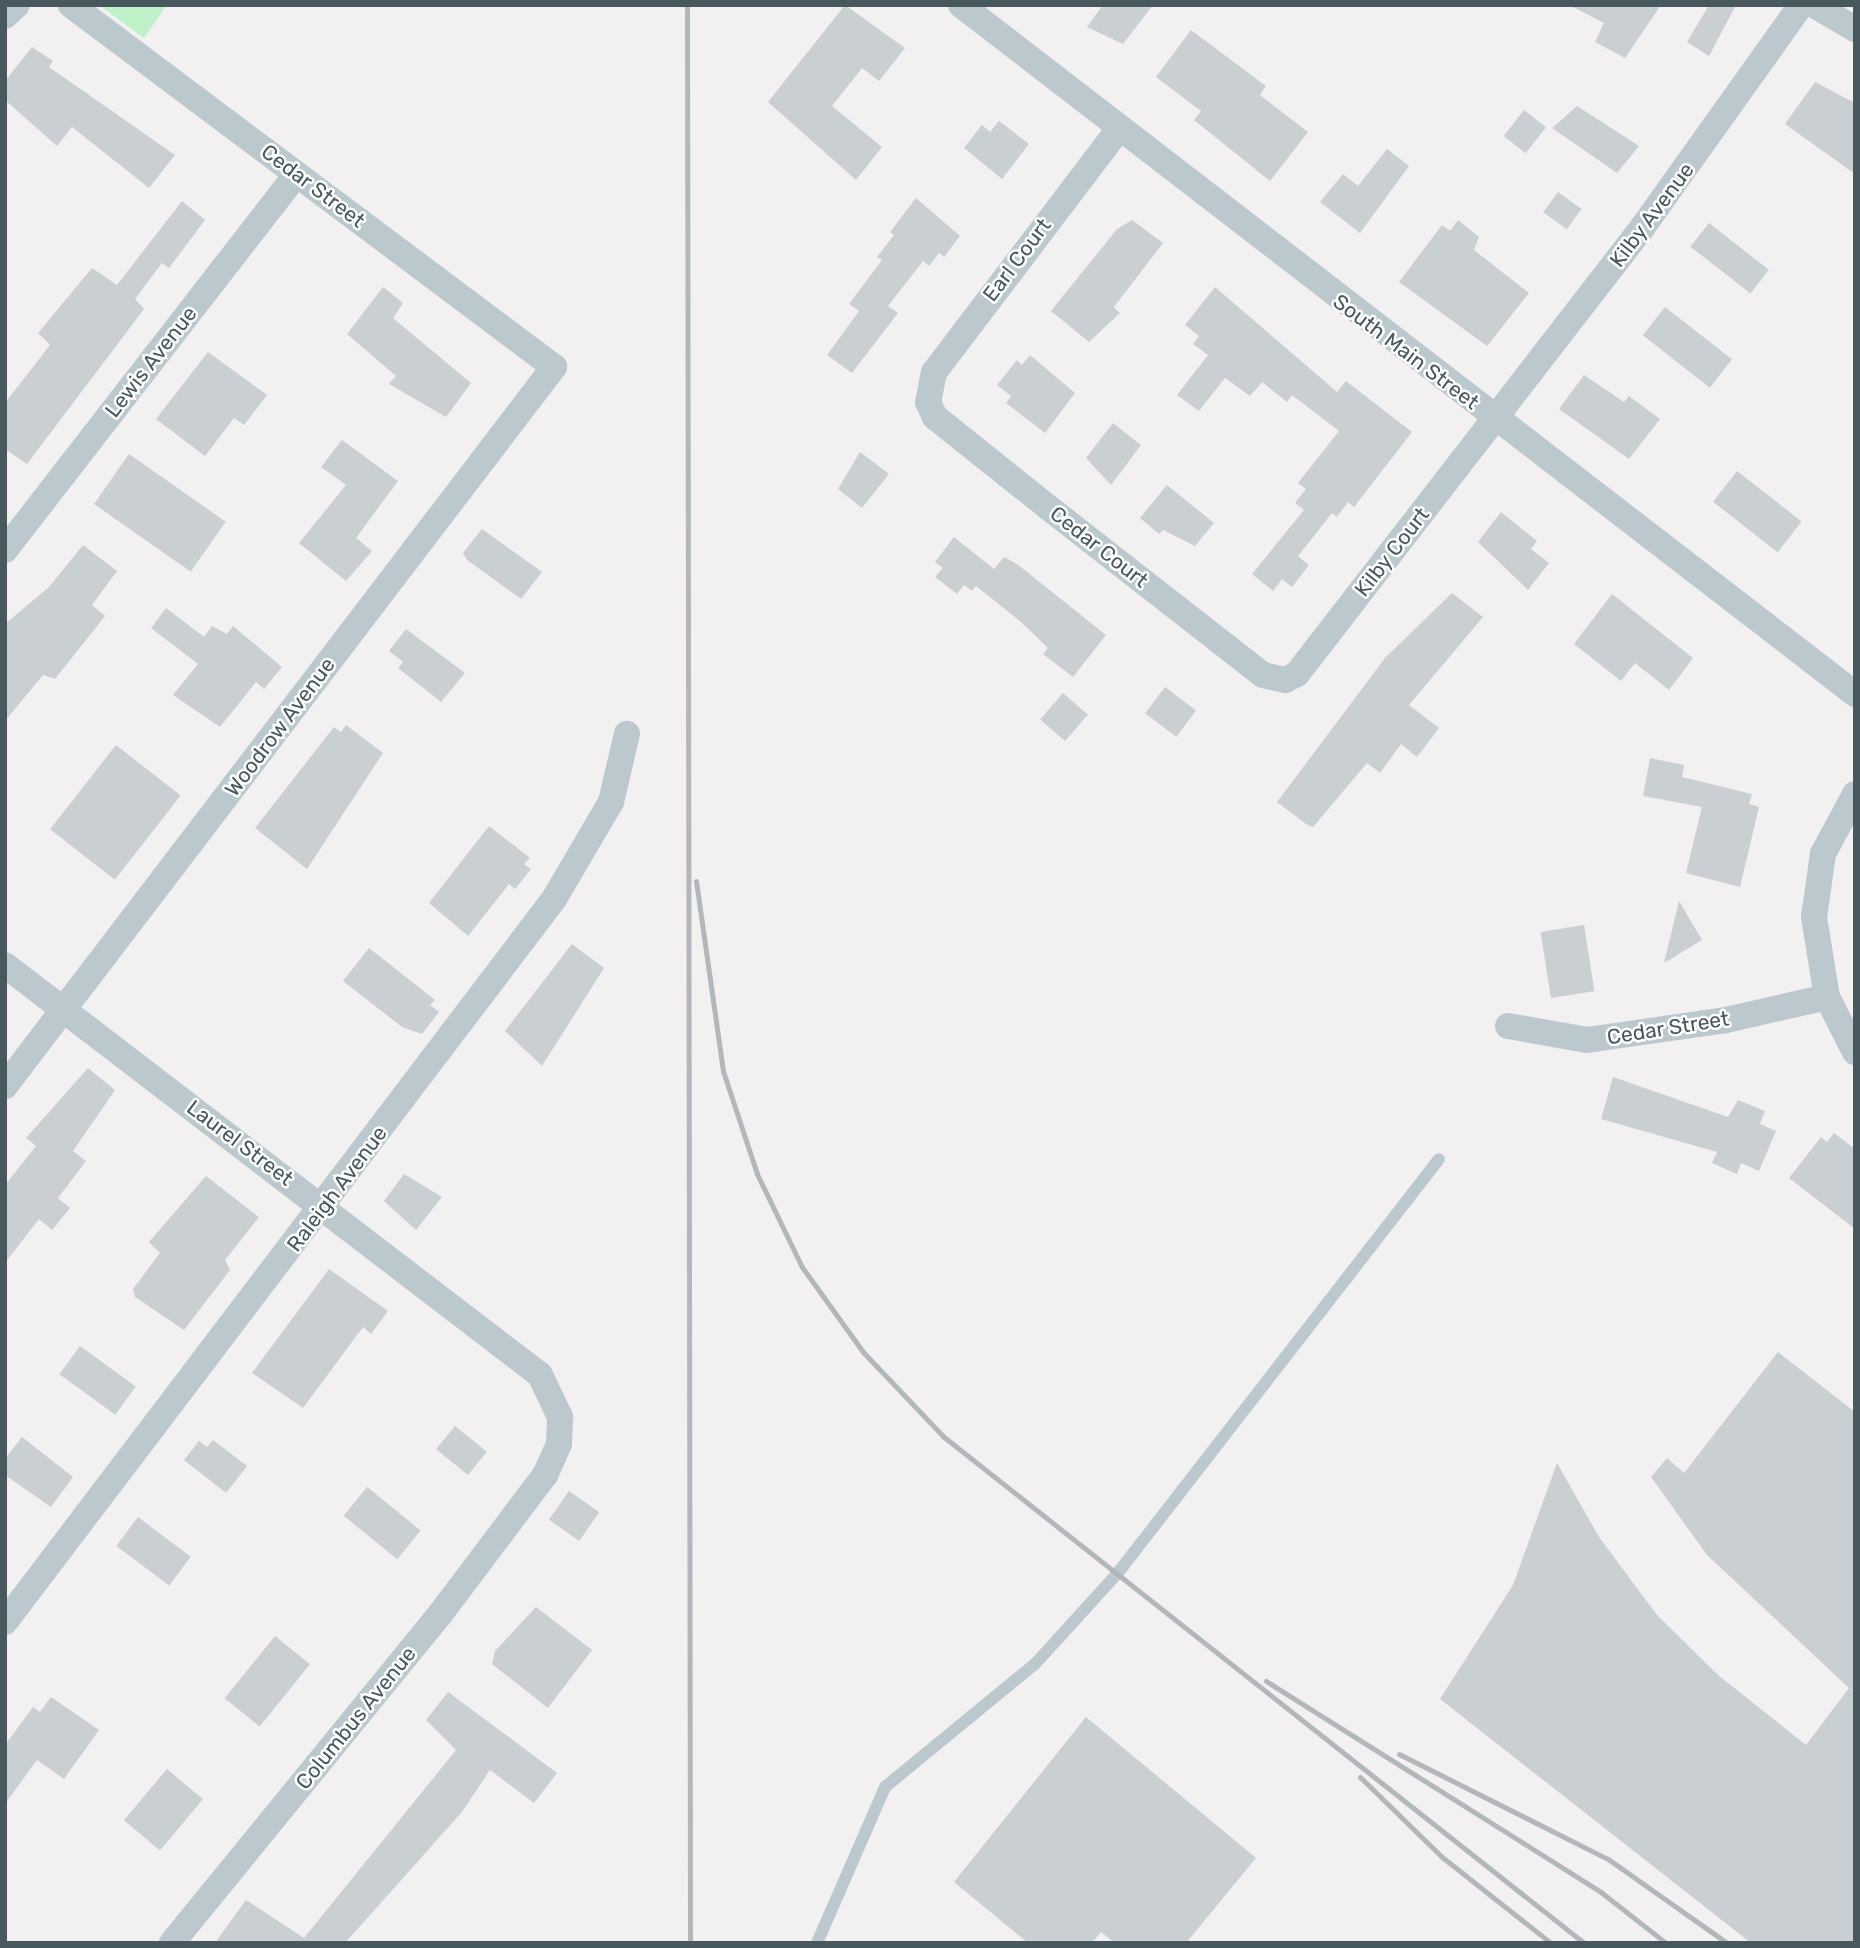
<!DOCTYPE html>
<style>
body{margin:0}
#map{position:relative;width:1860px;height:1948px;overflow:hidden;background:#f3f0f1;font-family:Rubik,sans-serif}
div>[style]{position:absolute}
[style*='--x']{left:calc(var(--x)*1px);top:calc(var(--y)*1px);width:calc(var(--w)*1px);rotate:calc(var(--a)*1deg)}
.green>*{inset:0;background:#bef1c7}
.building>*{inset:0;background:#cacfd3;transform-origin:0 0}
.lane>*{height:12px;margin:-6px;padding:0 6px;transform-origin:6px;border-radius:6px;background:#bbc8cd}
.street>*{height:26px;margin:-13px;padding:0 13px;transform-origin:13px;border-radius:13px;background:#bbc8cd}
.rail>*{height:5px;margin:-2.5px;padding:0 2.5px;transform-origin:2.5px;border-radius:2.5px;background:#b2b7bb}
span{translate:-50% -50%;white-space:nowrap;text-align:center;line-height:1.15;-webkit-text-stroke:5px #fff;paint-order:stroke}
.street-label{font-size:21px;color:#47585e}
.frame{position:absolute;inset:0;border:7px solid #47585e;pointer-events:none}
</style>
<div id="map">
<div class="green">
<div style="clip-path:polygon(99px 5px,167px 5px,144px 38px)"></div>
</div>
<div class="building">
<div style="clip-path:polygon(845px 5px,905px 48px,879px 81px,862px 68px,832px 106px,882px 147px,856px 180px,768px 102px)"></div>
<div style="clip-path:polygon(1103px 5px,1153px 5px,1123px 44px,1087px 27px)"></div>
<div style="clip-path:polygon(1569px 5px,1661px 5px,1625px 58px,1595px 42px,1604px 23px)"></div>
<div style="clip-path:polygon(1709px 5px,1736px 5px,1709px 56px,1687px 42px)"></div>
<div style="clip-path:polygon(1191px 30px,1266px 86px,1260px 95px,1308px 132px,1270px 181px,1194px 120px,1201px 111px,1156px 77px)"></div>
<div style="clip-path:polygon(32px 47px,53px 61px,49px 67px,175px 155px,149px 188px,72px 127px,57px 146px,5px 100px,5px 81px)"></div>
<div style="clip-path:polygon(1815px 82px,1855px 103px,1855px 174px,1785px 124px)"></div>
<div style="clip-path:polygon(1577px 106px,1639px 146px,1617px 173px,1552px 128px)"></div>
<div style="left:1524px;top:110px;width:28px;height:33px;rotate:38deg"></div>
<div style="clip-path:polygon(999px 121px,1029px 144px,1002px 179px,964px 148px,982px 125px,990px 132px)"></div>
<div style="clip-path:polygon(1387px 149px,1409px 166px,1360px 233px,1320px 202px,1343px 174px,1358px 186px)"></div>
<div style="left:1558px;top:192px;width:29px;height:25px;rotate:36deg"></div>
<div style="clip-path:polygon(916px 198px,960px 236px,944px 257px,939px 253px,929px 266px,923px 261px,888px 306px,898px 313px,852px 373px,827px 355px,859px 311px,849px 304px,882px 260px,877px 257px,894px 235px,890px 232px)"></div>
<div style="clip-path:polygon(182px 201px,205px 220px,169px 268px,162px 263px,135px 299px,144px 309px,27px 464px,5px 449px,5px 403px,50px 345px,38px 333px,92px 268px,117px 285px)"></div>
<div style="clip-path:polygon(1132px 220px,1163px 243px,1114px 307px,1120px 313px,1089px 342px,1051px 311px,1117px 229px)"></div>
<div style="clip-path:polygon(1458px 220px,1479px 237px,1474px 250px,1529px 293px,1487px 346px,1399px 282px,1442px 225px,1450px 231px)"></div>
<div style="left:1709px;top:223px;width:76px;height:30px;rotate:38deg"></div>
<div style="clip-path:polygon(383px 287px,403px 303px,393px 318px,471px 383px,446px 417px,389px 384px,396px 376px,347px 334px)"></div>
<div style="clip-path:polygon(1215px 287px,1337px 392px,1346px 381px,1412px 432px,1354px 507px,1348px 502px,1337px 517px,1332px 513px,1298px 556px,1309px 565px,1292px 587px,1282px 579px,1273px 591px,1252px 574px,1304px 510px,1295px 503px,1306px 489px,1298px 483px,1339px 431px,1292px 395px,1287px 402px,1262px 382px,1250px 396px,1225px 378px,1199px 411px,1177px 395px,1208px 355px,1193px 344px,1199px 336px,1185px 325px)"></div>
<div style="left:1665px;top:307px;width:85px;height:36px;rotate:38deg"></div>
<div style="clip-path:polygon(208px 352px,267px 395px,244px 425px,234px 418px,205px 456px,156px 419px)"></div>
<div style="clip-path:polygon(1030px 355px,1075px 393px,1045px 433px,1006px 403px,1011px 396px,997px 385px,1017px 360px,1022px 365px)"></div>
<div style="clip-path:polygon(1584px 375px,1624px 402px,1629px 396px,1660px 419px,1629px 459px,1559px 409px)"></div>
<div style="clip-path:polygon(1113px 423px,1141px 445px,1111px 485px,1086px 458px)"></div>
<div style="clip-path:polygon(342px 440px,398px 481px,356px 538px,372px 551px,346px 581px,299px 543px,346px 485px,321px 467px)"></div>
<div style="clip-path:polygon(860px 452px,889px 474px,862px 508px,838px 489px)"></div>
<div style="left:129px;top:454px;width:118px;height:61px;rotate:35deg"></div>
<div style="left:1737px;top:471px;width:82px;height:39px;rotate:38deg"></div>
<div style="clip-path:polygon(1167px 485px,1214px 523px,1195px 546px,1163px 530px,1159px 534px,1140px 518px)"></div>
<div style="clip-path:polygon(1501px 512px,1537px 541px,1531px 549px,1549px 563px,1528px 590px,1478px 542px)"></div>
<div style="clip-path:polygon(482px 529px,542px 572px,521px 599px,467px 560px,463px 553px)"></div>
<div style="clip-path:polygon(954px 537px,994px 569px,1004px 557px,1017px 564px,1106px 635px,1073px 677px,1043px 654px,1048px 648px,1021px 622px,976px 586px,972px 591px,964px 585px,957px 594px,935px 577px,943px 568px,935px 562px)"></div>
<div style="clip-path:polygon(83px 545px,117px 571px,92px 605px,105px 616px,55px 679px,43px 675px,5px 721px,5px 624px,49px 587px)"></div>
<div style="clip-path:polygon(1452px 593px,1483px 617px,1409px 705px,1439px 728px,1417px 757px,1401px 744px,1380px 773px,1367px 763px,1313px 827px,1306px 824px,1277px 802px,1385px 658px)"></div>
<div style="clip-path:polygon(1612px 594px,1693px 658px,1669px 690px,1635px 663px,1621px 681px,1574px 644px)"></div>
<div style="clip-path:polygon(166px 608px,204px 637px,212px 626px,227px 634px,233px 626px,282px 667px,264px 689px,256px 682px,220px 727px,173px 695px,198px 664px,151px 628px)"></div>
<div style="clip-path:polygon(406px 629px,465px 673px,441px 702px,398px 668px,403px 662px,389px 651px)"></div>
<div style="left:1165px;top:687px;width:39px;height:33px;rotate:37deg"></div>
<div style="left:1063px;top:693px;width:33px;height:35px;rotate:41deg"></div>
<div style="clip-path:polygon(346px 725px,383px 753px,307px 869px,255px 828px,334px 727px,341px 732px)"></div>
<div style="left:116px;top:745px;width:82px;height:107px;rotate:38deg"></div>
<div style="clip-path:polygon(1650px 758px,1684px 765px,1682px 777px,1752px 794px,1749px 804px,1759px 807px,1740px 887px,1686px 873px,1702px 807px,1643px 796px)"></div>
<div style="clip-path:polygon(489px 826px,530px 858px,524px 864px,531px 869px,515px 889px,509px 884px,468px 936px,429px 903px)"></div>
<div style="clip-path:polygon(1679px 901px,1702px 940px,1664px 963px)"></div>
<div style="left:1584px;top:925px;width:67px;height:44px;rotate:81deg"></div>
<div style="clip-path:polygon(572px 944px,604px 968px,542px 1066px,505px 1031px)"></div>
<div style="clip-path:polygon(369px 948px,435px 1000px,430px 1005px,439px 1012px,422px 1034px,402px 1027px,343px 981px)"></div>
<div style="clip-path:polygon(88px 1068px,115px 1090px,73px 1151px,86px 1161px,58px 1198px,70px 1208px,52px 1230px,39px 1219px,5px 1263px,5px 1185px,36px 1146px,26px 1138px)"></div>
<div style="clip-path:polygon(1613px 1077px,1728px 1117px,1738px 1100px,1765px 1111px,1760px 1124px,1776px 1131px,1759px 1171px,1741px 1163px,1737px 1174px,1712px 1163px,1717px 1152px,1601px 1119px)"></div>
<div style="clip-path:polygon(1834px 1133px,1855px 1149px,1855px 1229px,1789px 1178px,1821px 1137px,1827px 1142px)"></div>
<div style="clip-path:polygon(404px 1174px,442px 1197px,416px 1230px,384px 1201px)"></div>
<div style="clip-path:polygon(206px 1176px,259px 1217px,225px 1260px,230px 1270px,184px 1330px,135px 1297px,133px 1289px,160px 1253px,149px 1242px)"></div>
<div style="clip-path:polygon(329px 1269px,388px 1311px,371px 1334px,363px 1327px,303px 1408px,252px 1373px)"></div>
<div style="left:80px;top:1346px;width:69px;height:35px;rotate:36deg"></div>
<div style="clip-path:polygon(1778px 1352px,1855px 1412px,1855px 1943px,1751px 1943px,1440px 1699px,1513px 1585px,1557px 1463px,1599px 1537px,1657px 1615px,1718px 1675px,1806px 1745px,1849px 1688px,1707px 1555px,1651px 1477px,1667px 1458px,1684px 1473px)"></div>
<div style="left:455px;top:1426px;width:41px;height:30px;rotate:39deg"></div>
<div style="clip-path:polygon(22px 1437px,73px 1477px,51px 1507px,5px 1475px,5px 1459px)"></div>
<div style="clip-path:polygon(213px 1440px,247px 1466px,226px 1493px,184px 1460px,199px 1441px,207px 1447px)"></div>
<div style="left:367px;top:1487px;width:69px;height:37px;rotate:39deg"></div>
<div style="left:569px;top:1491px;width:37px;height:35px;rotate:35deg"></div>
<div style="left:138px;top:1517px;width:66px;height:36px;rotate:37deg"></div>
<div style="clip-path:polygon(536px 1607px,592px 1650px,548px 1708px,492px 1664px,495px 1651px)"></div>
<div style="left:275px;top:1636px;width:45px;height:80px;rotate:39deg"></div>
<div style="clip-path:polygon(448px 1692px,557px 1773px,534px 1803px,490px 1770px,462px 1812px,345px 1943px,215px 1943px,246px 1900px,304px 1938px,456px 1750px,426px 1720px)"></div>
<div style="clip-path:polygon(51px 1697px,99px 1730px,64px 1779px,37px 1760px,5px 1804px,5px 1745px,33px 1707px,40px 1712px)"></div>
<div style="clip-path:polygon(1086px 1717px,1256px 1858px,1186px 1943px,1115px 1943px,1101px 1932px,1092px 1943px,1028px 1943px,954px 1882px)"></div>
<div style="left:167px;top:1769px;width:47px;height:67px;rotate:40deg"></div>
</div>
<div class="lane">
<div style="--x:817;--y:1943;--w:170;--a:-66.4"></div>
<div style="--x:885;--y:1787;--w:194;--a:-39.4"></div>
<div style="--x:1035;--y:1664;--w:122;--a:-47.7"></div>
<div style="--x:1117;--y:1574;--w:525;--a:-52.19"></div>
</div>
<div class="street">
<div style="--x:961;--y:5;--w:1129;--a:37.62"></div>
<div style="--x:1814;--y:5;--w:48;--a:30.3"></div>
<div style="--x:5;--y:16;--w:16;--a:-43"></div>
<div style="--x:1118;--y:130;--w:304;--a:127.2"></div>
<div style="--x:934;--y:372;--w:31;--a:101"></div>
<div style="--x:928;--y:402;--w:17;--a:65"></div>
<div style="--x:935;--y:417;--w:146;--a:38.6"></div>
<div style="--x:1049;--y:508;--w:271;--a:38"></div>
<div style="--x:1263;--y:675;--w:23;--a:13"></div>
<div style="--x:1285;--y:680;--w:13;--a:-27"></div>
<div style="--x:1297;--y:674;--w:564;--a:-52.28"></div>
<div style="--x:1642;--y:228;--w:274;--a:-54.5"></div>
<div style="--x:5;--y:550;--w:475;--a:-52.2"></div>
<div style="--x:1855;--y:794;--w:68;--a:118.1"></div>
<div style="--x:1823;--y:854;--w:64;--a:98.1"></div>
<div style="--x:1814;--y:917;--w:81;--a:80.8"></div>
<div style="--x:1827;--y:997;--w:62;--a:63"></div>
<div style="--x:5;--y:965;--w:674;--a:37.46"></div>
<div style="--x:540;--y:1375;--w:47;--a:64.5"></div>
<div style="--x:560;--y:1417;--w:27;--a:92"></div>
<div style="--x:559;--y:1444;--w:34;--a:114"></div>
<div style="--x:545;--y:1475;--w:173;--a:127"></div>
<div style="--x:441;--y:1613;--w:426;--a:129.2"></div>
<div style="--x:1508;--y:1026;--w:80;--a:10"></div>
<div style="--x:1587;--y:1040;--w:140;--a:-8.2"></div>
<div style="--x:1726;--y:1020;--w:104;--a:-12.8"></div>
<div style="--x:5;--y:1086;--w:905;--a:-52.64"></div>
<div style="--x:554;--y:367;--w:604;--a:-143.15"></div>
<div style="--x:5;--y:1622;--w:908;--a:-52.79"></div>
<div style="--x:554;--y:899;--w:113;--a:-59.6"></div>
<div style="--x:611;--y:802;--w:70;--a:-76.8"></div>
</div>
<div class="rail">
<div style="--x:687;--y:5;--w:1938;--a:89.91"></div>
<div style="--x:696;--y:881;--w:192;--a:81.9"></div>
<div style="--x:723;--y:1071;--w:108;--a:71.7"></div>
<div style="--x:757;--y:1174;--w:103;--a:64.2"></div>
<div style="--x:802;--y:1267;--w:105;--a:54.3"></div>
<div style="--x:863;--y:1352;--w:117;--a:46.4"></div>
<div style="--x:944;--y:1437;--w:816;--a:38.33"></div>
<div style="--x:1266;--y:1681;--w:397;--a:32.2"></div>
<div style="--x:1602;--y:1893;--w:81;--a:38"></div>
<div style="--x:1399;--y:1754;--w:234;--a:26.7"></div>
<div style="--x:1608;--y:1859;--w:146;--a:35.2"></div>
<div style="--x:1360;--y:1777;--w:115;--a:44.3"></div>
<div style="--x:1442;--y:1857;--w:139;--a:38.3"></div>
</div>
<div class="street-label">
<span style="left:313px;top:186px;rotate:37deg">Cedar Street</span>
<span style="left:1652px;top:215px;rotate:-53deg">Kilby Avenue</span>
<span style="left:1017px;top:260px;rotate:-53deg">Earl Court</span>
<span style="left:1406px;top:352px;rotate:37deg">South Main Street</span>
<span style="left:151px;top:362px;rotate:-52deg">Lewis Avenue</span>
<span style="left:1099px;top:547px;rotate:38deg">Cedar Court</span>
<span style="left:1392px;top:552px;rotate:-52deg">Kilby Court</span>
<span style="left:280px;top:727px;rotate:-53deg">Woodrow Avenue</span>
<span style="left:1668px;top:1028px;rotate:-9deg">Cedar Street</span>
<span style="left:240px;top:1143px;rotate:37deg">Laurel Street</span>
<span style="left:337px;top:1189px;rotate:-53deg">Raleigh Avenue</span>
<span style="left:356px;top:1718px;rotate:-51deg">Columbus Avenue</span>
</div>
<div class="frame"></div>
</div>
